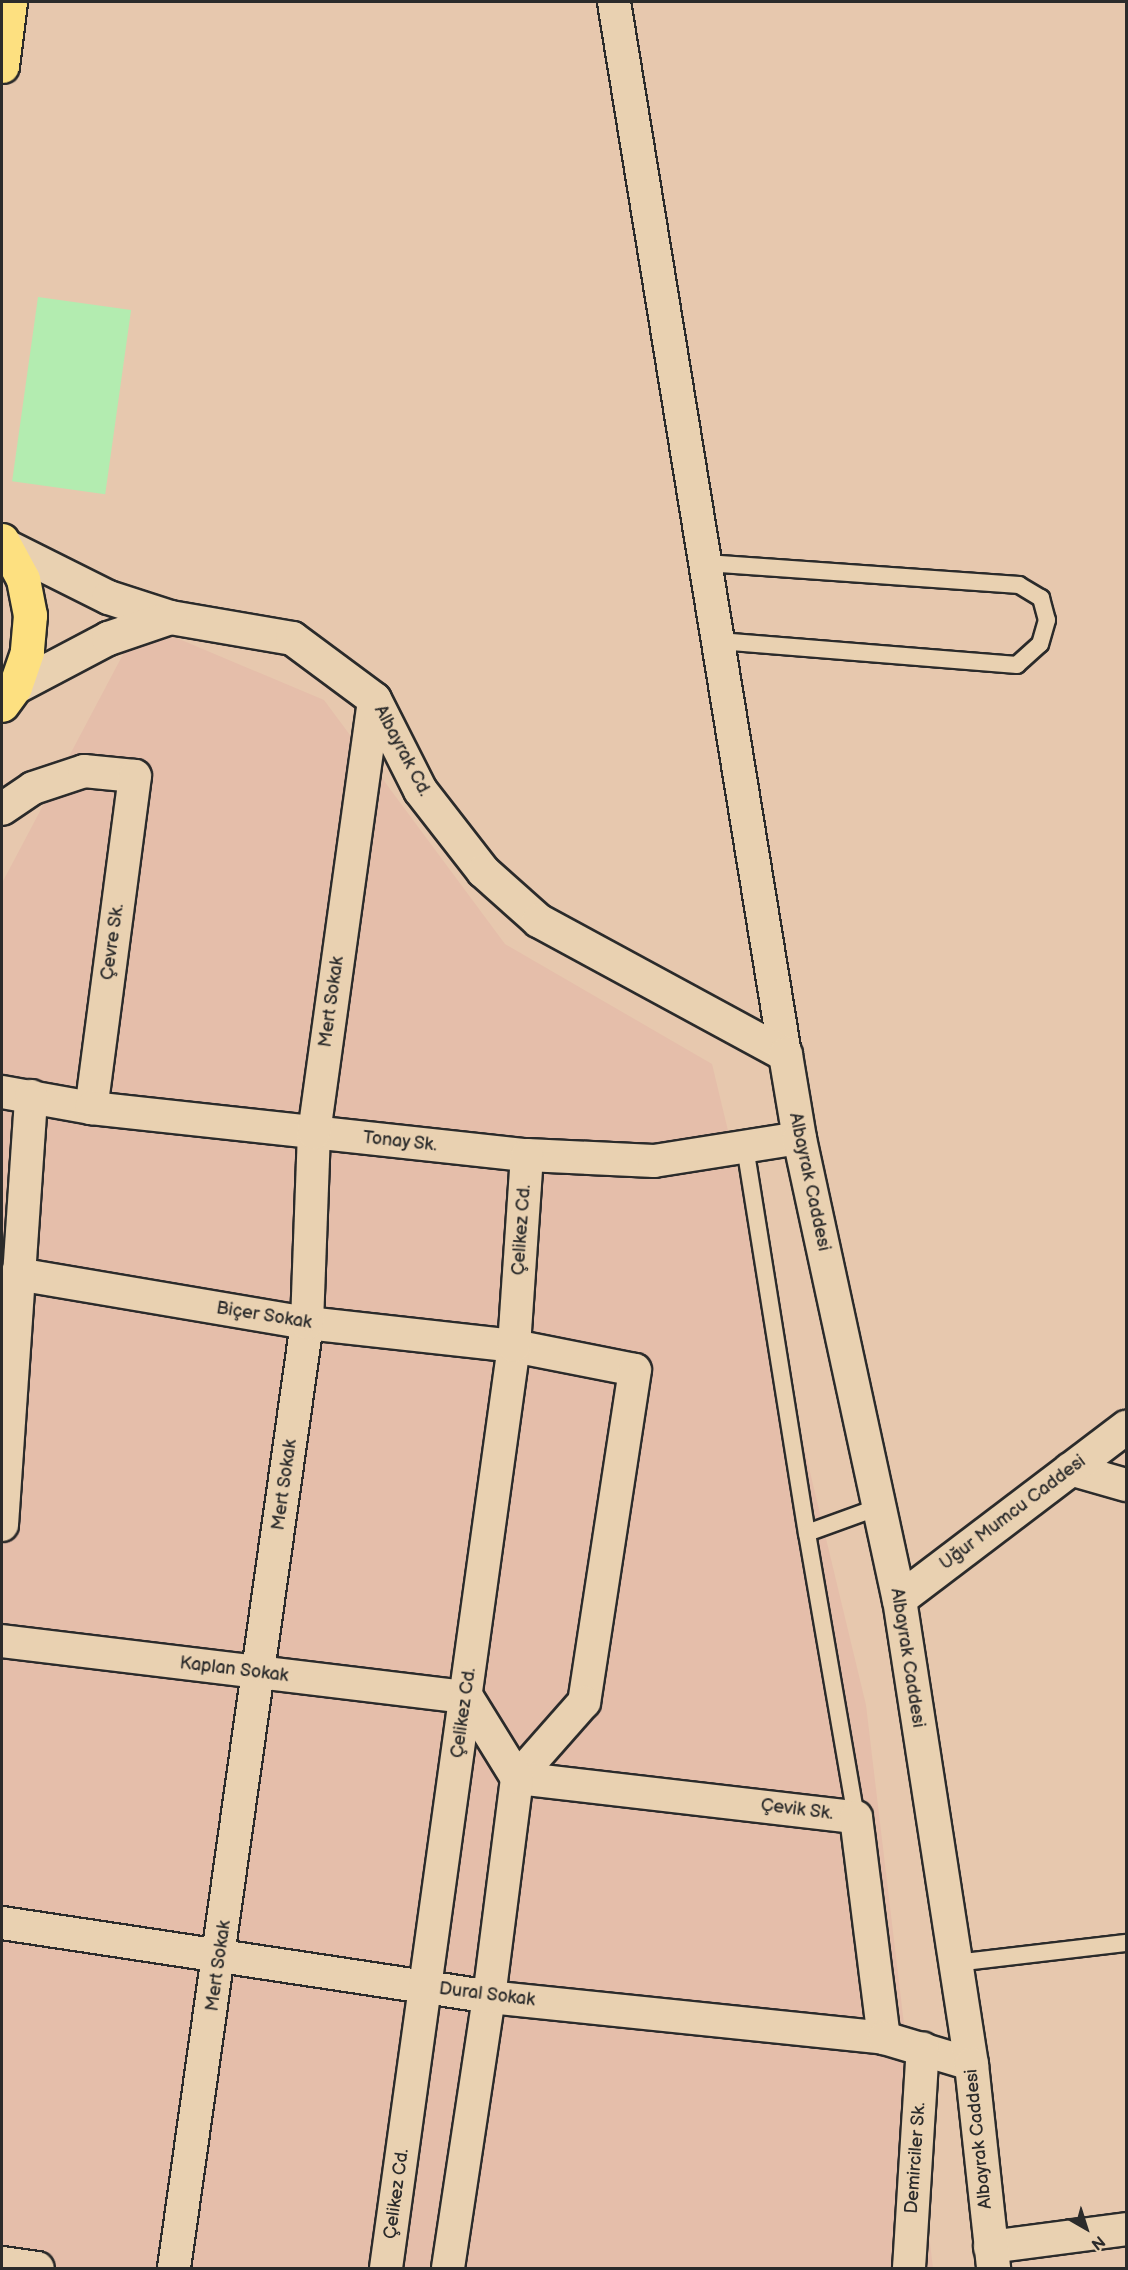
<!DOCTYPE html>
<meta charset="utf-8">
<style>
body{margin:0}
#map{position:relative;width:1128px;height:2270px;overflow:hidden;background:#e7c8ae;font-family:"Balsamiq Sans",sans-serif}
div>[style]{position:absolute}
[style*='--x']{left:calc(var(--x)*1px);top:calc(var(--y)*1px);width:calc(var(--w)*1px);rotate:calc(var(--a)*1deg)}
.built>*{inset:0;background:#e5beaa}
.green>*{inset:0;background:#b3ecb0;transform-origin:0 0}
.roads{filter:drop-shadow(2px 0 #2b2b2b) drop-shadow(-2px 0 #2b2b2b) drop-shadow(0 2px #2b2b2b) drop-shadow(0 -2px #2b2b2b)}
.lane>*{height:16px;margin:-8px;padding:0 8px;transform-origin:8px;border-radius:8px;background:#e9d1b1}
.street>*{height:32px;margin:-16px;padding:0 16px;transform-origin:16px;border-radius:16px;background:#e9d1b1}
.secondary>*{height:33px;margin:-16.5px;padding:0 16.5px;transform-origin:16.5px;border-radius:16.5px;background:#e9d1b1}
.highway>*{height:33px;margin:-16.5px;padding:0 16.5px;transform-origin:16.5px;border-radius:16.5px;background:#fde080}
span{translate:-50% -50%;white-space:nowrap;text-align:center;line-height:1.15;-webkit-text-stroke:6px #e9d1b1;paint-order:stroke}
.street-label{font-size:18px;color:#2b2b2b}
.frame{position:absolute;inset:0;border:3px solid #2b2b2b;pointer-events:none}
.north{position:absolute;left:1056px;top:2198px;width:60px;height:60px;-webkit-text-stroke:4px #e9d1b1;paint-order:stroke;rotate:141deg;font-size:16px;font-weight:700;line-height:24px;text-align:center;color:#2b2b2b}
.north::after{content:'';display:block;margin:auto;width:21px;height:27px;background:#2b2b2b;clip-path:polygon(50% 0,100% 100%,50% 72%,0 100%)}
</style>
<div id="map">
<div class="built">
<div style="clip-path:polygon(138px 626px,179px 639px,324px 700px,505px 944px,712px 1064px,866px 1705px,933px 2268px,2px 2268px,2px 883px)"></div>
</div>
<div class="green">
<div style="left:38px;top:297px;width:94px;height:186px;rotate:8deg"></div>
</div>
<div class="roads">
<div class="lane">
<div style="--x:706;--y:563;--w:314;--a:4"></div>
<div style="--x:1019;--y:585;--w:26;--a:31"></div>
<div style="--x:1041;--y:598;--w:23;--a:75"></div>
<div style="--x:1047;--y:620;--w:25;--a:106"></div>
<div style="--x:1040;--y:644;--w:31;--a:138"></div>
<div style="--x:1017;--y:665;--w:299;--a:-175.4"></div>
<div style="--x:745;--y:1147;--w:391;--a:80.9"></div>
<div style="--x:856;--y:1817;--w:288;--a:-99.8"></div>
<div style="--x:807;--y:1533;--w:77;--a:-19.9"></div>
<div style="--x:955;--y:1963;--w:172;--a:-6.7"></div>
</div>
<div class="street">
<div style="--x:614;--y:2;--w:1066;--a:80.77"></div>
<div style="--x:2;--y:809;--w:37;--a:-34"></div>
<div style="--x:33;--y:788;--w:54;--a:-18.4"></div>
<div style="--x:84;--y:771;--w:51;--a:5.6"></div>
<div style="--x:135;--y:776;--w:335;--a:97.5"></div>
<div style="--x:2;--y:1092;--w:90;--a:10.2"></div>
<div style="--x:91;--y:1108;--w:439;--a:6.2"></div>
<div style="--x:527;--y:1155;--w:127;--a:2.7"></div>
<div style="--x:654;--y:1161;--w:147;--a:-9"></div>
<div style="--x:17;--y:1274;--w:294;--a:9.6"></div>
<div style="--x:307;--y:1323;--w:208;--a:6.3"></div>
<div style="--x:514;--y:1346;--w:123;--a:11.2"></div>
<div style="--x:635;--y:1370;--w:336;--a:98.7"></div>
<div style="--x:584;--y:1702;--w:101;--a:131.4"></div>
<div style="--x:1070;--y:1469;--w:58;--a:15.9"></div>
<div style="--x:2;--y:1525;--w:430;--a:-86.1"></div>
<div style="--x:2;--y:1641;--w:468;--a:6.9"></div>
<div style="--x:517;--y:1778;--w:341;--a:6.6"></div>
<div style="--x:856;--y:1817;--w:223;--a:82.8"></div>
<div style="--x:2;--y:1923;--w:493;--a:8.6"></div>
<div style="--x:489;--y:1997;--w:397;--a:5.9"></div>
<div style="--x:884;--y:2038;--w:91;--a:16.6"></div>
<div style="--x:990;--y:2247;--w:137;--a:-7.5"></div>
<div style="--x:2;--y:2263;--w:36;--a:8"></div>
<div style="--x:174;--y:2268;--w:954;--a:-81.99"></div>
<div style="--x:307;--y:1323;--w:190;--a:-87.9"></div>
<div style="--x:314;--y:1133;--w:438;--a:-82.1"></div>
<div style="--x:386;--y:2268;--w:931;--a:-82.1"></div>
<div style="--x:514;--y:1346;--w:191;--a:-86.1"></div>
<div style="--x:448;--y:2268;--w:274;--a:-81.4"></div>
<div style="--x:489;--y:1997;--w:221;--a:-82.7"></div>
<div style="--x:517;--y:1778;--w:95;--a:-121.7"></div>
<div style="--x:909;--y:2268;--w:220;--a:-86.4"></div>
</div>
<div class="secondary">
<div style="--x:6;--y:546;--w:114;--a:26.6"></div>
<div style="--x:108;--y:597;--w:65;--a:17.9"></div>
<div style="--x:170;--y:617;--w:124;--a:9.8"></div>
<div style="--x:292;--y:638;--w:102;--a:36.6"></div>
<div style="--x:374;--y:699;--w:102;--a:63.2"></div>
<div style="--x:420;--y:790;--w:103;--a:52.1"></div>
<div style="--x:483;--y:871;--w:74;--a:41.7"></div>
<div style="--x:538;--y:920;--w:281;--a:28.5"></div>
<div style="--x:785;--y:1054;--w:85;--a:80.5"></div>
<div style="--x:799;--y:1138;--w:472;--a:77.8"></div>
<div style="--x:899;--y:1599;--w:471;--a:81.2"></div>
<div style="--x:971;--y:2064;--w:205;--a:83.8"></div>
<div style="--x:15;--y:687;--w:105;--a:-27.8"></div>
<div style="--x:108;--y:638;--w:65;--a:-18.7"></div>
<div style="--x:899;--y:1599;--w:285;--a:-37.2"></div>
</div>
<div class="highway">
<div style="--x:2;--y:66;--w:64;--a:-82.9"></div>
<div style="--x:2;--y:540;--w:44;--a:61.7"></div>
<div style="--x:23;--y:579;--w:37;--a:79"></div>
<div style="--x:30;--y:615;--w:37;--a:95"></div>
<div style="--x:27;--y:652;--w:37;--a:109"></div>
<div style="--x:15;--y:687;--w:22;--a:126"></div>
</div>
</div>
<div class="street-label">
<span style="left:402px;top:751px;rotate:62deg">Albayrak Cd.</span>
<span style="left:113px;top:942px;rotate:-82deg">Çevre Sk.</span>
<span style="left:332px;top:1002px;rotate:-82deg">Mert Sokak</span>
<span style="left:400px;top:1142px;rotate:6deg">Tonay Sk.</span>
<span style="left:809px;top:1182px;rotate:78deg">Albayrak Caddesi</span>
<span style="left:522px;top:1230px;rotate:-86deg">Çelikez Cd.</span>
<span style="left:264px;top:1316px;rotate:9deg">Biçer Sokak</span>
<span style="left:285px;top:1485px;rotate:-82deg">Mert Sokak</span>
<span style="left:1013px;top:1513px;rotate:-37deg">Uğur Mumcu Caddesi</span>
<span style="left:907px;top:1658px;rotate:81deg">Albayrak Caddesi</span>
<span style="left:234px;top:1670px;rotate:7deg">Kaplan Sokak</span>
<span style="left:464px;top:1713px;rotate:-82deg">Çelikez Cd.</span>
<span style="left:797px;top:1810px;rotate:7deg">Çevik Sk.</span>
<span style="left:219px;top:1966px;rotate:-82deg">Mert Sokak</span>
<span style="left:487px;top:1995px;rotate:7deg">Dural Sokak</span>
<span style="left:979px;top:2139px;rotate:-96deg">Albayrak Caddesi</span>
<span style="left:916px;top:2158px;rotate:-86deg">Demirciler Sk.</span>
<span style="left:397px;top:2194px;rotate:-82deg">Çelikez Cd.</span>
</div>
<div class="frame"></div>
<div class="north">N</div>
</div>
